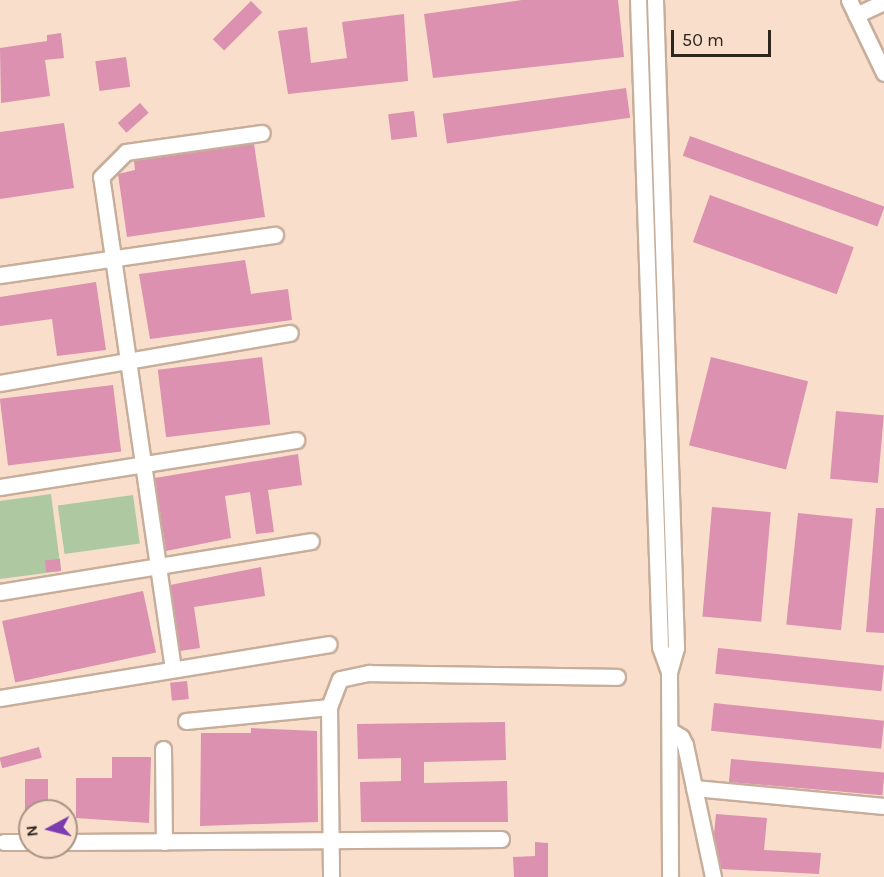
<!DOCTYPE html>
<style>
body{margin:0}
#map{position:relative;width:884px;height:877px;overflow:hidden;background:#f9decb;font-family:Karla,sans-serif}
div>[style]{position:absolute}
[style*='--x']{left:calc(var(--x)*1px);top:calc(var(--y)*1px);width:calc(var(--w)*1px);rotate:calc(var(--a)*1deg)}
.green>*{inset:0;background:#aec9a2;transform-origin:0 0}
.building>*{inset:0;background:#db91af;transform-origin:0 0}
.roads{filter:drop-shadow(2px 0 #c7ae9b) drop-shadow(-2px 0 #c7ae9b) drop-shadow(0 2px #c7ae9b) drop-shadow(0 -2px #c7ae9b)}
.minor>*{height:15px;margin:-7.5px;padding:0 7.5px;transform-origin:7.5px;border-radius:7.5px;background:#fff}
span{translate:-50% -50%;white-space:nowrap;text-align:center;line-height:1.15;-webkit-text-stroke:4.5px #f9decb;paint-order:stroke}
.north{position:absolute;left:18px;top:799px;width:60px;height:60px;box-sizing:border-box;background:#f9decb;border:2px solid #a89485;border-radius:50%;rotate:263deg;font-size:16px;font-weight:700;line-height:24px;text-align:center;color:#2e251d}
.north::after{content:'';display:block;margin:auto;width:21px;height:27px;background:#7b3cb0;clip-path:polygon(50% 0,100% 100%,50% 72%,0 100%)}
.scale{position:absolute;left:671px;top:30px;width:100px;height:27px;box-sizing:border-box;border:3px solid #2e251d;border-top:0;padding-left:8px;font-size:18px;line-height:21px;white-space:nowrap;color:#2e251d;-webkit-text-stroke:4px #f9decb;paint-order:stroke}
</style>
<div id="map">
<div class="green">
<div style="clip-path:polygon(51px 494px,61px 571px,0 579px,0 501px)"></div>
<div style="left:133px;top:495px;width:49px;height:76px;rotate:82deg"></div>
</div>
<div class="building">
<div style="clip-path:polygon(522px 0,618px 0,624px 57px,433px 78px,424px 14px)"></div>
<div style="left:251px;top:1px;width:16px;height:54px;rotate:45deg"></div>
<div style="clip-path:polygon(404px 14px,408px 81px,288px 94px,278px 31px,307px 27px,311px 63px,347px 58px,342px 22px)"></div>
<div style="clip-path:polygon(61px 33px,64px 58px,45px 60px,50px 96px,1px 103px,0 48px,47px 41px,47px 35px)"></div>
<div style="left:126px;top:57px;width:30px;height:31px;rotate:82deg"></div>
<div style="left:626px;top:88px;width:30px;height:185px;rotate:82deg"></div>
<div style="left:140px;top:103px;width:13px;height:30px;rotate:48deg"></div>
<div style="left:414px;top:111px;width:26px;height:26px;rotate:83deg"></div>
<div style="clip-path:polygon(64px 123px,74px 188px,0 199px,0 132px)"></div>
<div style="left:690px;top:136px;width:207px;height:21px;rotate:20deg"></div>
<div style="clip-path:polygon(254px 144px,265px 217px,127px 237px,118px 174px,135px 170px,134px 161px)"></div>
<div style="left:710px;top:195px;width:153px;height:50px;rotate:20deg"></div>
<div style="clip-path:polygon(245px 260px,251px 294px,288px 289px,292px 320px,150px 339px,139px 274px)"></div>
<div style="clip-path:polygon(96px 282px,106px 350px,57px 356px,52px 319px,0 326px,0 297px)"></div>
<div style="left:262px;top:357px;width:68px;height:105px;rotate:83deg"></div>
<div style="left:711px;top:357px;width:100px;height:91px;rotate:14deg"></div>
<div style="left:113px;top:385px;width:67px;height:114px;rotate:83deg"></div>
<div style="left:836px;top:411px;width:48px;height:68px;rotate:5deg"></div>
<div style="clip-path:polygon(298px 454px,302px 485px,268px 490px,274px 532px,256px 534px,250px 492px,225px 496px,231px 538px,166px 551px,155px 478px)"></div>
<div style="left:712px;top:507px;width:59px;height:110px;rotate:5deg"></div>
<div style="clip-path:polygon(876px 508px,884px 508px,884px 633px,866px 632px)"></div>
<div style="left:798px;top:513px;width:55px;height:112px;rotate:6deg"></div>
<div style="left:60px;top:559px;width:12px;height:15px;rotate:85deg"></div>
<div style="clip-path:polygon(261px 567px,265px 596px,194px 607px,200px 648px,180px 651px,170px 585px)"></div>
<div style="left:143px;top:591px;width:63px;height:144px;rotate:78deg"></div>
<div style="left:718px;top:648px;width:167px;height:26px;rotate:6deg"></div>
<div style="left:187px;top:681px;width:18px;height:17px;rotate:84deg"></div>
<div style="left:714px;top:703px;width:171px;height:28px;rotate:6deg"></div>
<div style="clip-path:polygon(505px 722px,506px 760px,424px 762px,424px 783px,507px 781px,508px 822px,361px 822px,360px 782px,401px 781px,401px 758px,358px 759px,357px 724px)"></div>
<div style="clip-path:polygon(251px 728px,317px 731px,318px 822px,200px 826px,201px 733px,251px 733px)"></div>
<div style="left:39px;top:747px;width:11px;height:41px;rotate:75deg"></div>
<div style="clip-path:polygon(112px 757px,151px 757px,149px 823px,76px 818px,76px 778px,112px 778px)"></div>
<div style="left:731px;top:759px;width:154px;height:23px;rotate:5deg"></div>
<div style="left:25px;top:779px;width:23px;height:32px"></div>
<div style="clip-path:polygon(716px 814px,767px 818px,764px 850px,821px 853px,819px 874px,721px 869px,714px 834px)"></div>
<div style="clip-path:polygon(535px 842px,548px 843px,548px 877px,514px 877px,513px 857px,535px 856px)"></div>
</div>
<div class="roads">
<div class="minor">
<div style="--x:638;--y:0;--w:647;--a:88.05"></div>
<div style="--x:660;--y:647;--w:27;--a:70"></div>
<div style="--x:655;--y:0;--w:648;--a:88.14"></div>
<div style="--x:676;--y:648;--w:25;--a:106"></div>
<div style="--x:669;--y:672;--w:205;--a:89.7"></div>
<div style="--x:849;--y:0;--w:81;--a:64.4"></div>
<div style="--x:856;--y:15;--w:31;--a:-25"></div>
<div style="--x:0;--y:275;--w:278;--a:-8.3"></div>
<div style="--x:0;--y:383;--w:294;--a:-9.8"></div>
<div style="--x:0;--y:487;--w:300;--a:-9"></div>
<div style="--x:0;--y:592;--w:315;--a:-9.3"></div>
<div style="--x:173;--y:669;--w:497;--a:-98.3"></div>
<div style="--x:101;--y:177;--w:35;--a:-45"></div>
<div style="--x:126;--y:152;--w:137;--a:-8"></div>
<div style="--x:0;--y:698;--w:333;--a:-9.3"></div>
<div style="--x:329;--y:707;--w:170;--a:89.3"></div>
<div style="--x:186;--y:721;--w:144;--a:-5.6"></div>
<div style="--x:329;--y:707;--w:30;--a:-69"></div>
<div style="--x:340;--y:679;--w:30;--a:-12"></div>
<div style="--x:369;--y:673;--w:248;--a:0.9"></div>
<div style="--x:671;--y:731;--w:12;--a:31"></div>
<div style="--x:681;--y:737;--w:9;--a:63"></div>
<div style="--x:685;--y:745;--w:135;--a:78"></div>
<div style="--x:163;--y:749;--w:93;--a:89.4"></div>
<div style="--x:694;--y:788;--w:191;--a:5.4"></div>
<div style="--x:4;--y:842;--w:26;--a:0"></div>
<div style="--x:66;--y:842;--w:435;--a:-0.4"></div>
</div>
</div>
<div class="north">N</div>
<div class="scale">50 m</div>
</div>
